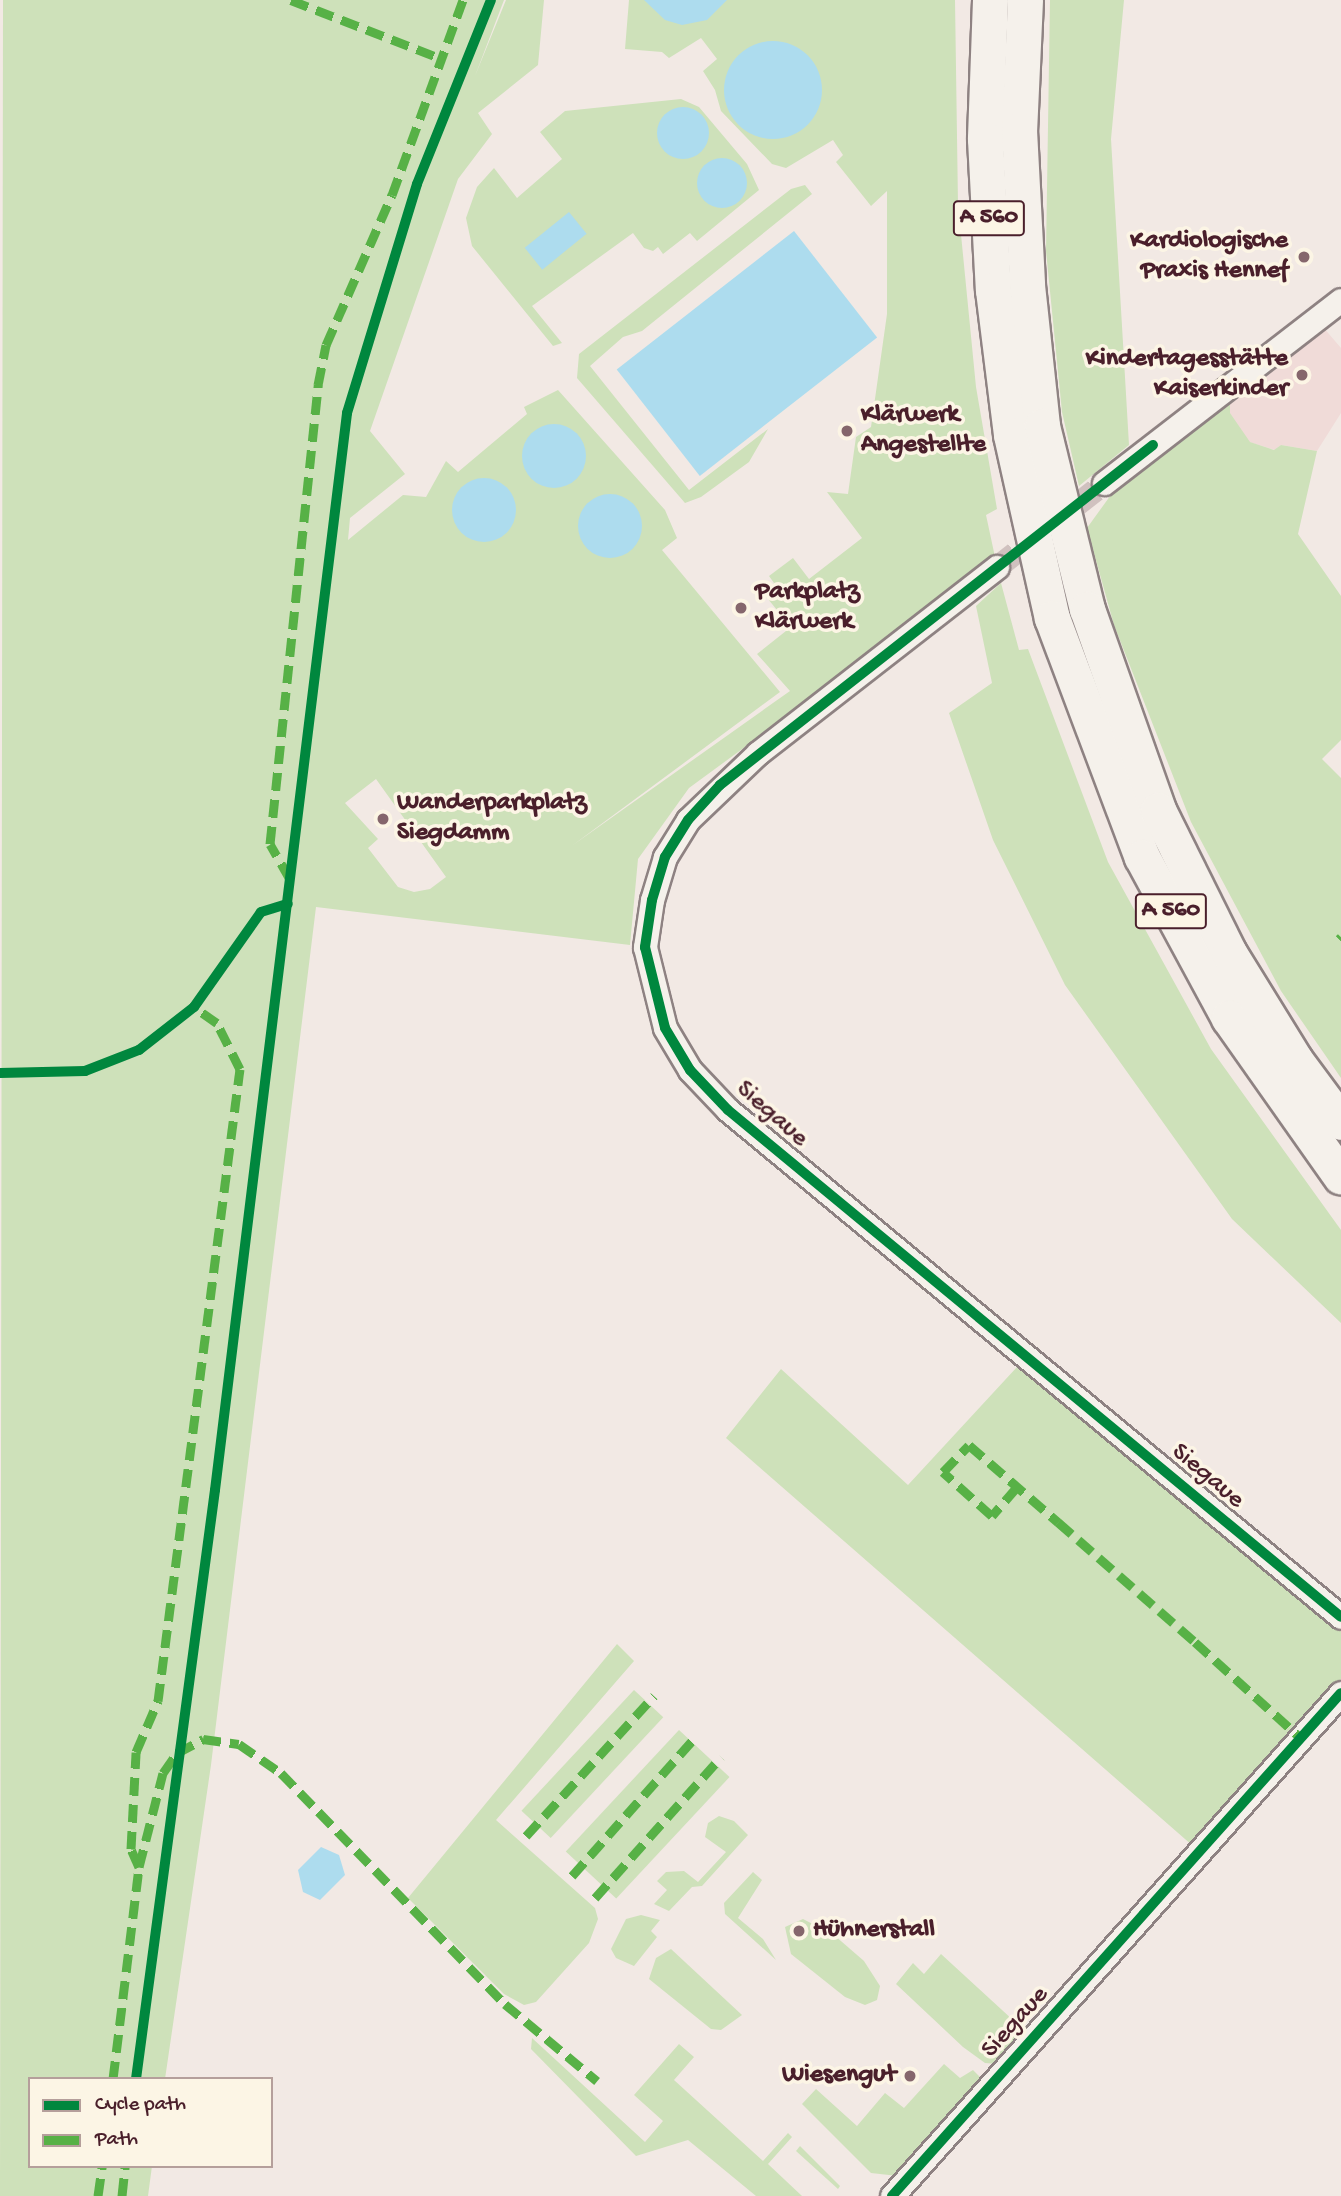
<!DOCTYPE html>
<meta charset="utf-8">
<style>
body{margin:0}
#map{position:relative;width:1341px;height:2196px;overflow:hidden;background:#f2e9e4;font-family:"Gochi Hand",sans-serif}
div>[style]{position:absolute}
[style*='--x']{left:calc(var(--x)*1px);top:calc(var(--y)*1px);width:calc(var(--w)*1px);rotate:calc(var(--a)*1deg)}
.built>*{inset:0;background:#f0dbd8}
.green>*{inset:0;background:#cee1ba;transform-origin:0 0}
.water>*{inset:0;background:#addcee;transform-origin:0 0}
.round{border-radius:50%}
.minor-tunnel>*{height:23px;margin-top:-11.5px;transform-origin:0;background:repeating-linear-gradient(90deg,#d0c1bf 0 23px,transparent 0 34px)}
.roads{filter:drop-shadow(2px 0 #8e8282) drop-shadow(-2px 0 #8e8282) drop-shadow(0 2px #8e8282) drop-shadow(0 -2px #8e8282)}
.minor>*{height:23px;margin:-11.5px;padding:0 11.5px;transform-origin:11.5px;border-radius:11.5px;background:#f5f1eb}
.highway>*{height:35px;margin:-17.5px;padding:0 17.5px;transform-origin:17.5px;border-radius:17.5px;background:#f5f1eb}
.quiet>*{height:9px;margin-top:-4.5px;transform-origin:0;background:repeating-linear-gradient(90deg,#57b146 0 18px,transparent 0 27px)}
.cycleway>*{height:10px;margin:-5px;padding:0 5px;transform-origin:5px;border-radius:5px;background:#00873e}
.dots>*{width:19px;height:19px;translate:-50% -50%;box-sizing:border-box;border:4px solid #fcf5e5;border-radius:50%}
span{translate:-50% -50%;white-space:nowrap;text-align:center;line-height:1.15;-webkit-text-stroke:7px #fcf5e5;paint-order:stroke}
.shield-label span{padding:2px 5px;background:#fcf5e5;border:2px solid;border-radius:5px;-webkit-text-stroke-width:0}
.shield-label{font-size:24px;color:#4a1f2b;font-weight:700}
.poi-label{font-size:26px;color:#4a1f2b;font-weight:700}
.right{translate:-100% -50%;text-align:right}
.left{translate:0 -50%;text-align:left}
.street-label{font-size:26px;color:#4a1f2b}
.legend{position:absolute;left:28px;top:2077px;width:245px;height:91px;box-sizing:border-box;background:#fcf5e5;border:2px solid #b59f9b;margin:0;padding:9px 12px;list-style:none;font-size:21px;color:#4a1f2b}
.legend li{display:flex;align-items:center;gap:14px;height:35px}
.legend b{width:35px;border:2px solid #b59f9b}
</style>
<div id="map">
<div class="built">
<div style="clip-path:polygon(1323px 327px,1341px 348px,1341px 413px,1317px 451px,1281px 445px,1275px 450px,1249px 442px,1229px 412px,1230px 401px)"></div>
</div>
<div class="green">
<div style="clip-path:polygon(evenodd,3px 0,504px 0,475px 76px,506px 0,544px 0,538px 65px,478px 113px,492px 134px,458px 179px,370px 431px,405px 474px,350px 518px,348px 540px,403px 495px,426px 497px,446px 461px,458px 472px,527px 414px,524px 407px,558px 390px,665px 510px,677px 538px,662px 550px,780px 692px,573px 845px,790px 691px,757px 654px,791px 627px,763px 593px,774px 583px,769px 576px,793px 558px,809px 579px,862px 538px,827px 492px,848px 494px,856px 437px,871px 427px,887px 314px,887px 191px,871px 206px,836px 162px,843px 155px,833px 140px,786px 168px,772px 164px,721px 111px,715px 90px,703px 71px,717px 59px,701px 38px,669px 58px,662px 52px,625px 49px,629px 0,955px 0,958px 204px,976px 387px,997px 509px,986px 515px,995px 557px,974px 579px,689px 788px,638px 859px,630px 945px,316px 907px,211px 1765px,165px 2079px,30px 2079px,30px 2166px,152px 2166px,148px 2196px,0 2196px,3px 0,376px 779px,446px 877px,430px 889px,414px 892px,398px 887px,368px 848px,378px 839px,345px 803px,376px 779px)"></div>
<div style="clip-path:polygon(1050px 0,1124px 0,1111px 139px,1129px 445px,1079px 486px,1062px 412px,1046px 251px)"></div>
<div style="clip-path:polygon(681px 99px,699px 107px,747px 164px,759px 190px,697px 241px,690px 233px,663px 254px,658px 247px,653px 251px,644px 248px,633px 233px,532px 306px,562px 343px,553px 346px,472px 246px,466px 218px,477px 187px,494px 168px,517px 198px,562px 159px,540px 132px,565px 111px)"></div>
<div style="clip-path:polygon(805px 185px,812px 194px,642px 331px,623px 337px,590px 366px,689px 490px,768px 429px,749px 462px,701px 497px,685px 503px,577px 378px,579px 354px,791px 189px)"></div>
<div style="clip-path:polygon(1230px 401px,1230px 413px,1250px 442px,1274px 450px,1281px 445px,1317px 451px,1298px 534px,1341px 596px,1341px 740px,1322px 759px,1341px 778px,1341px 1078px,1281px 991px,1191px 822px,1114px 625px,1087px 528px,1113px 492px)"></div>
<div style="clip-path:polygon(1001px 583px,1019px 650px,1028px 649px,1108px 862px,1211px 1049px,1341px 1230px,1341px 1323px,1232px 1219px,1065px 985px,993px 840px,949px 713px,992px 683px,976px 606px)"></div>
<div style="clip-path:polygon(1017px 1367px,1341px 1631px,1341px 1679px,1193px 1846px,726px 1438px,781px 1369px,908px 1485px)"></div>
<div style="clip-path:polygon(617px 1644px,634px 1661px,496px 1820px,595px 1908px,598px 1919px,589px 1943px,536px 2002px,524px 2005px,504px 1994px,408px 1898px)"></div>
<div style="left:634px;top:1690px;width:40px;height:165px;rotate:43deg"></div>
<div style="left:679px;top:1730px;width:69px;height:166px;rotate:43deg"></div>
<div style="clip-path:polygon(719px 1816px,734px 1821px,748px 1835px,702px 1886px,692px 1887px,669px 1911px,654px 1904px,667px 1890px,657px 1881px,666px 1872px,684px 1871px,698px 1882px,726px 1852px,705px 1837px,708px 1823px)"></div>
<div style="clip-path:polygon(753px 1872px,762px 1880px,738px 1918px,763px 1939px,776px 1960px,725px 1914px,724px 1903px)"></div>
<div style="clip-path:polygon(641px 1915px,660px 1920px,651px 1931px,657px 1937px,634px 1966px,616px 1958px,611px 1949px,626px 1919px)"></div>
<div style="clip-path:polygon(803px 1919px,834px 1935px,864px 1961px,880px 1986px,877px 2000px,865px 2005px,845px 1997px,791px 1954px,785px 1927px)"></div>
<div style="clip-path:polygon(671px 1949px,742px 2015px,721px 2030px,711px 2029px,649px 1979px,656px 1958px)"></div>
<div style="clip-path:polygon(941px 1954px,1014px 2021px,1022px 2035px,997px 2064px,985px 2063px,963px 2047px,896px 1984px,913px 1963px,924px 1974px)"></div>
<div style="clip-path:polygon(532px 2038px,645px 2142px,663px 2121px,634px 2095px,679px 2044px,694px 2057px,674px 2080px,763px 2161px,788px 2133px,792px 2137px,768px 2164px,802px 2196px,756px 2196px,688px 2140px,636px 2156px,531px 2049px)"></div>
<div style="clip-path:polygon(944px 2064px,960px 2078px,973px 2070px,984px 2081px,898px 2176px,871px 2173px,802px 2104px,816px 2089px,857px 2126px,885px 2093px,904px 2108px)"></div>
<div style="clip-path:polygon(800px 2146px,840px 2186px,838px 2189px,796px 2151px)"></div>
</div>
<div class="water">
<div style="clip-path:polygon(644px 0,727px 0,707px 20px,682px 25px,665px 20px)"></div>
<div class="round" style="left:724px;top:41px;width:98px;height:98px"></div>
<div class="round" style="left:657px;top:107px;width:52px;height:52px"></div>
<div class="round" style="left:697px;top:158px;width:50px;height:50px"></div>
<div style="left:569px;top:212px;width:28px;height:57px;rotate:51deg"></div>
<div style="left:794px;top:231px;width:135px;height:225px;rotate:52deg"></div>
<div class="round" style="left:522px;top:424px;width:64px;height:64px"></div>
<div class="round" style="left:452px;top:478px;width:64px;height:64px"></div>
<div class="round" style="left:578px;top:494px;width:64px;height:64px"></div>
<div style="clip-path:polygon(321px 1847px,339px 1855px,345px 1875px,320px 1900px,303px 1892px,298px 1870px)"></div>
</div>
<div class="minor-tunnel">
<div style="--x:997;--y:567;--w:136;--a:-38.1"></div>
</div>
<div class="roads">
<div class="minor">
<div style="--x:1104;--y:483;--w:299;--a:-37.7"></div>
<div style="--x:997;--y:567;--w:303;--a:142.1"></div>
<div style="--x:758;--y:753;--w:97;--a:136.3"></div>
<div style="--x:688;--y:820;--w:44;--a:121.9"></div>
<div style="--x:665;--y:857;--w:45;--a:106.8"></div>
<div style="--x:652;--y:900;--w:48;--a:98.5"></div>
<div style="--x:645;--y:947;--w:83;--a:76.1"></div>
<div style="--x:665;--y:1028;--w:49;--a:59.2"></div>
<div style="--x:690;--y:1070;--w:55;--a:46.5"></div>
<div style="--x:728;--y:1110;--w:795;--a:39.59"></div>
<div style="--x:892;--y:2196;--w:674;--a:-48.25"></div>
</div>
<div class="highway">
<div style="--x:990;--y:0;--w:139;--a:92.1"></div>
<div style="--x:985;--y:139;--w:151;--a:87"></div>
<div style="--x:993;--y:290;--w:146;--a:82.9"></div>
<div style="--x:1011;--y:435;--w:188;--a:77.4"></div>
<div style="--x:1052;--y:618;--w:255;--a:69.4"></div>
<div style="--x:1142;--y:857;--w:183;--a:61.6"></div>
<div style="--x:1229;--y:1018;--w:194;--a:54.8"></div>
<div style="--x:1025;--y:0;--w:130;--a:92.6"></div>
<div style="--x:1019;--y:130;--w:155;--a:87"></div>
<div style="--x:1027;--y:285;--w:142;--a:83.9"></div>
<div style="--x:1042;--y:426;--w:188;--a:76.2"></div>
<div style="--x:1087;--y:609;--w:213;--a:70.5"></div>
<div style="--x:1158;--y:810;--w:160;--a:63.6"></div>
<div style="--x:1229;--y:953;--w:126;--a:58.3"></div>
<div style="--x:1295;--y:1060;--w:77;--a:53.4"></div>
</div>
</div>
<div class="quiet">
<div style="--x:291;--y:0;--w:162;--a:21.3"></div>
<div style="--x:290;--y:879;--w:40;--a:-119.7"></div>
<div style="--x:270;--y:844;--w:462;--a:-84"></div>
<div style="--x:318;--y:385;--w:41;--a:-78.7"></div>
<div style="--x:326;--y:345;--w:164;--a:-66.3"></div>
<div style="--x:392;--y:195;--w:208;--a:-70"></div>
<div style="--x:1339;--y:939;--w:3;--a:-45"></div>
<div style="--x:1017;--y:1487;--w:38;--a:131"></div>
<div style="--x:992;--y:1516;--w:66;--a:-138.1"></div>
<div style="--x:943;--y:1472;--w:37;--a:-46"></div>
<div style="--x:969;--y:1445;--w:118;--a:40.9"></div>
<div style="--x:1058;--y:1522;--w:182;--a:41.2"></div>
<div style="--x:1195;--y:1642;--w:143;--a:42.2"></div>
<div style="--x:526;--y:1836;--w:190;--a:-47.6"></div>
<div style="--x:139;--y:1867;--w:97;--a:-75.7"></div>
<div style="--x:163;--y:1773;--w:24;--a:-55"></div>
<div style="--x:177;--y:1753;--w:30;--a:-28"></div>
<div style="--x:203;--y:1739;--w:36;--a:8"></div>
<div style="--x:239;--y:1744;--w:51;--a:34.6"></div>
<div style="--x:281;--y:1773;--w:322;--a:45.9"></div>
<div style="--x:505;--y:2004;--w:120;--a:39.9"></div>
<div style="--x:572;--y:1876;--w:188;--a:-48.4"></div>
<div style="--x:595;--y:1898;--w:189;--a:-48.2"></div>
<div style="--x:113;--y:2079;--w:214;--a:-83"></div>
<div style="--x:139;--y:1867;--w:20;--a:-114"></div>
<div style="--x:131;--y:1849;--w:97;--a:-87"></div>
<div style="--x:136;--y:1752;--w:56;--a:-66.7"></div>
<div style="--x:158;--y:1701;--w:637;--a:-82.61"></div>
<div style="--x:240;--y:1069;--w:51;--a:-116.6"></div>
<div style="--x:217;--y:1023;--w:28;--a:-145"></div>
<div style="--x:98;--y:2196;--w:30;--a:-82"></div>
<div style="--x:122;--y:2196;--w:30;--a:-84"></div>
</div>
<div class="cycleway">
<div style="--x:1153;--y:445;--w:551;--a:141.86"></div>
<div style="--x:720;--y:785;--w:47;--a:132.4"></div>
<div style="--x:688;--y:820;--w:44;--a:121.9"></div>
<div style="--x:665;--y:857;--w:45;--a:106.8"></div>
<div style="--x:652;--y:900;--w:48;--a:98.5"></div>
<div style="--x:645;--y:947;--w:83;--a:76.1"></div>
<div style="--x:665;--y:1028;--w:49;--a:59.2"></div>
<div style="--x:690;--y:1070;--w:55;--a:46.5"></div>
<div style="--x:728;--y:1110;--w:795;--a:39.59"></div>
<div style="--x:0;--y:1073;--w:85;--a:-1.3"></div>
<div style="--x:85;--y:1071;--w:58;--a:-21.3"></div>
<div style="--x:139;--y:1050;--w:70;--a:-38"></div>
<div style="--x:194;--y:1007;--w:116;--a:-54.8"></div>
<div style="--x:261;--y:912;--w:28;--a:-17"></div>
<div style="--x:136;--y:2079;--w:594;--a:-82.36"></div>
<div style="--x:215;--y:1490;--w:1085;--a:-83.01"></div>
<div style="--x:347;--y:413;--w:239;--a:-73"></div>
<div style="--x:417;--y:184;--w:198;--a:-68.1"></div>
<div style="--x:892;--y:2196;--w:674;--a:-48.25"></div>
</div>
<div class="dots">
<div style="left:1304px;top:257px;background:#85666c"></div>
<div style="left:1302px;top:375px;background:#85666c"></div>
<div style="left:847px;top:431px;background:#85666c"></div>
<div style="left:741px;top:608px;background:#85666c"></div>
<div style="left:383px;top:819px;background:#85666c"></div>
<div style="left:799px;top:1931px;background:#85666c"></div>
<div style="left:910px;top:2076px;background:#85666c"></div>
</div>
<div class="shield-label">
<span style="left:989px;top:218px">A 560</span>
<span style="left:1171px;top:911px">A 560</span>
</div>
<div class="poi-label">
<span class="right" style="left:1288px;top:257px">Kardiologische<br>Praxis Hennef</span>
<span class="right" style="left:1288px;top:375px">Kindertagesstätte<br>Kaiserkinder</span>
<span class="left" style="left:861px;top:431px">Klärwerk<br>Angestellte</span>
<span class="left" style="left:755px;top:608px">Parkplatz<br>Klärwerk</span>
<span class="left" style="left:397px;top:819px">Wanderparkplatz<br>Siegdamm</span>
<span class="left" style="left:813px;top:1931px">Hühnerstall</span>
<span class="right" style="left:896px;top:2076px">Wiesengut</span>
</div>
<div class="street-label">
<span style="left:771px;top:1115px;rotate:41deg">Siegaue</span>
<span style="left:1207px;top:1477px;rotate:40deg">Siegaue</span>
<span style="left:1016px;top:2023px;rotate:-48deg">Siegaue</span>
</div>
<ul class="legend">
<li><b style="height:9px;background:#00873e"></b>Cycle path</li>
<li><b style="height:9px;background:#57b146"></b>Path</li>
</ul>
</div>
